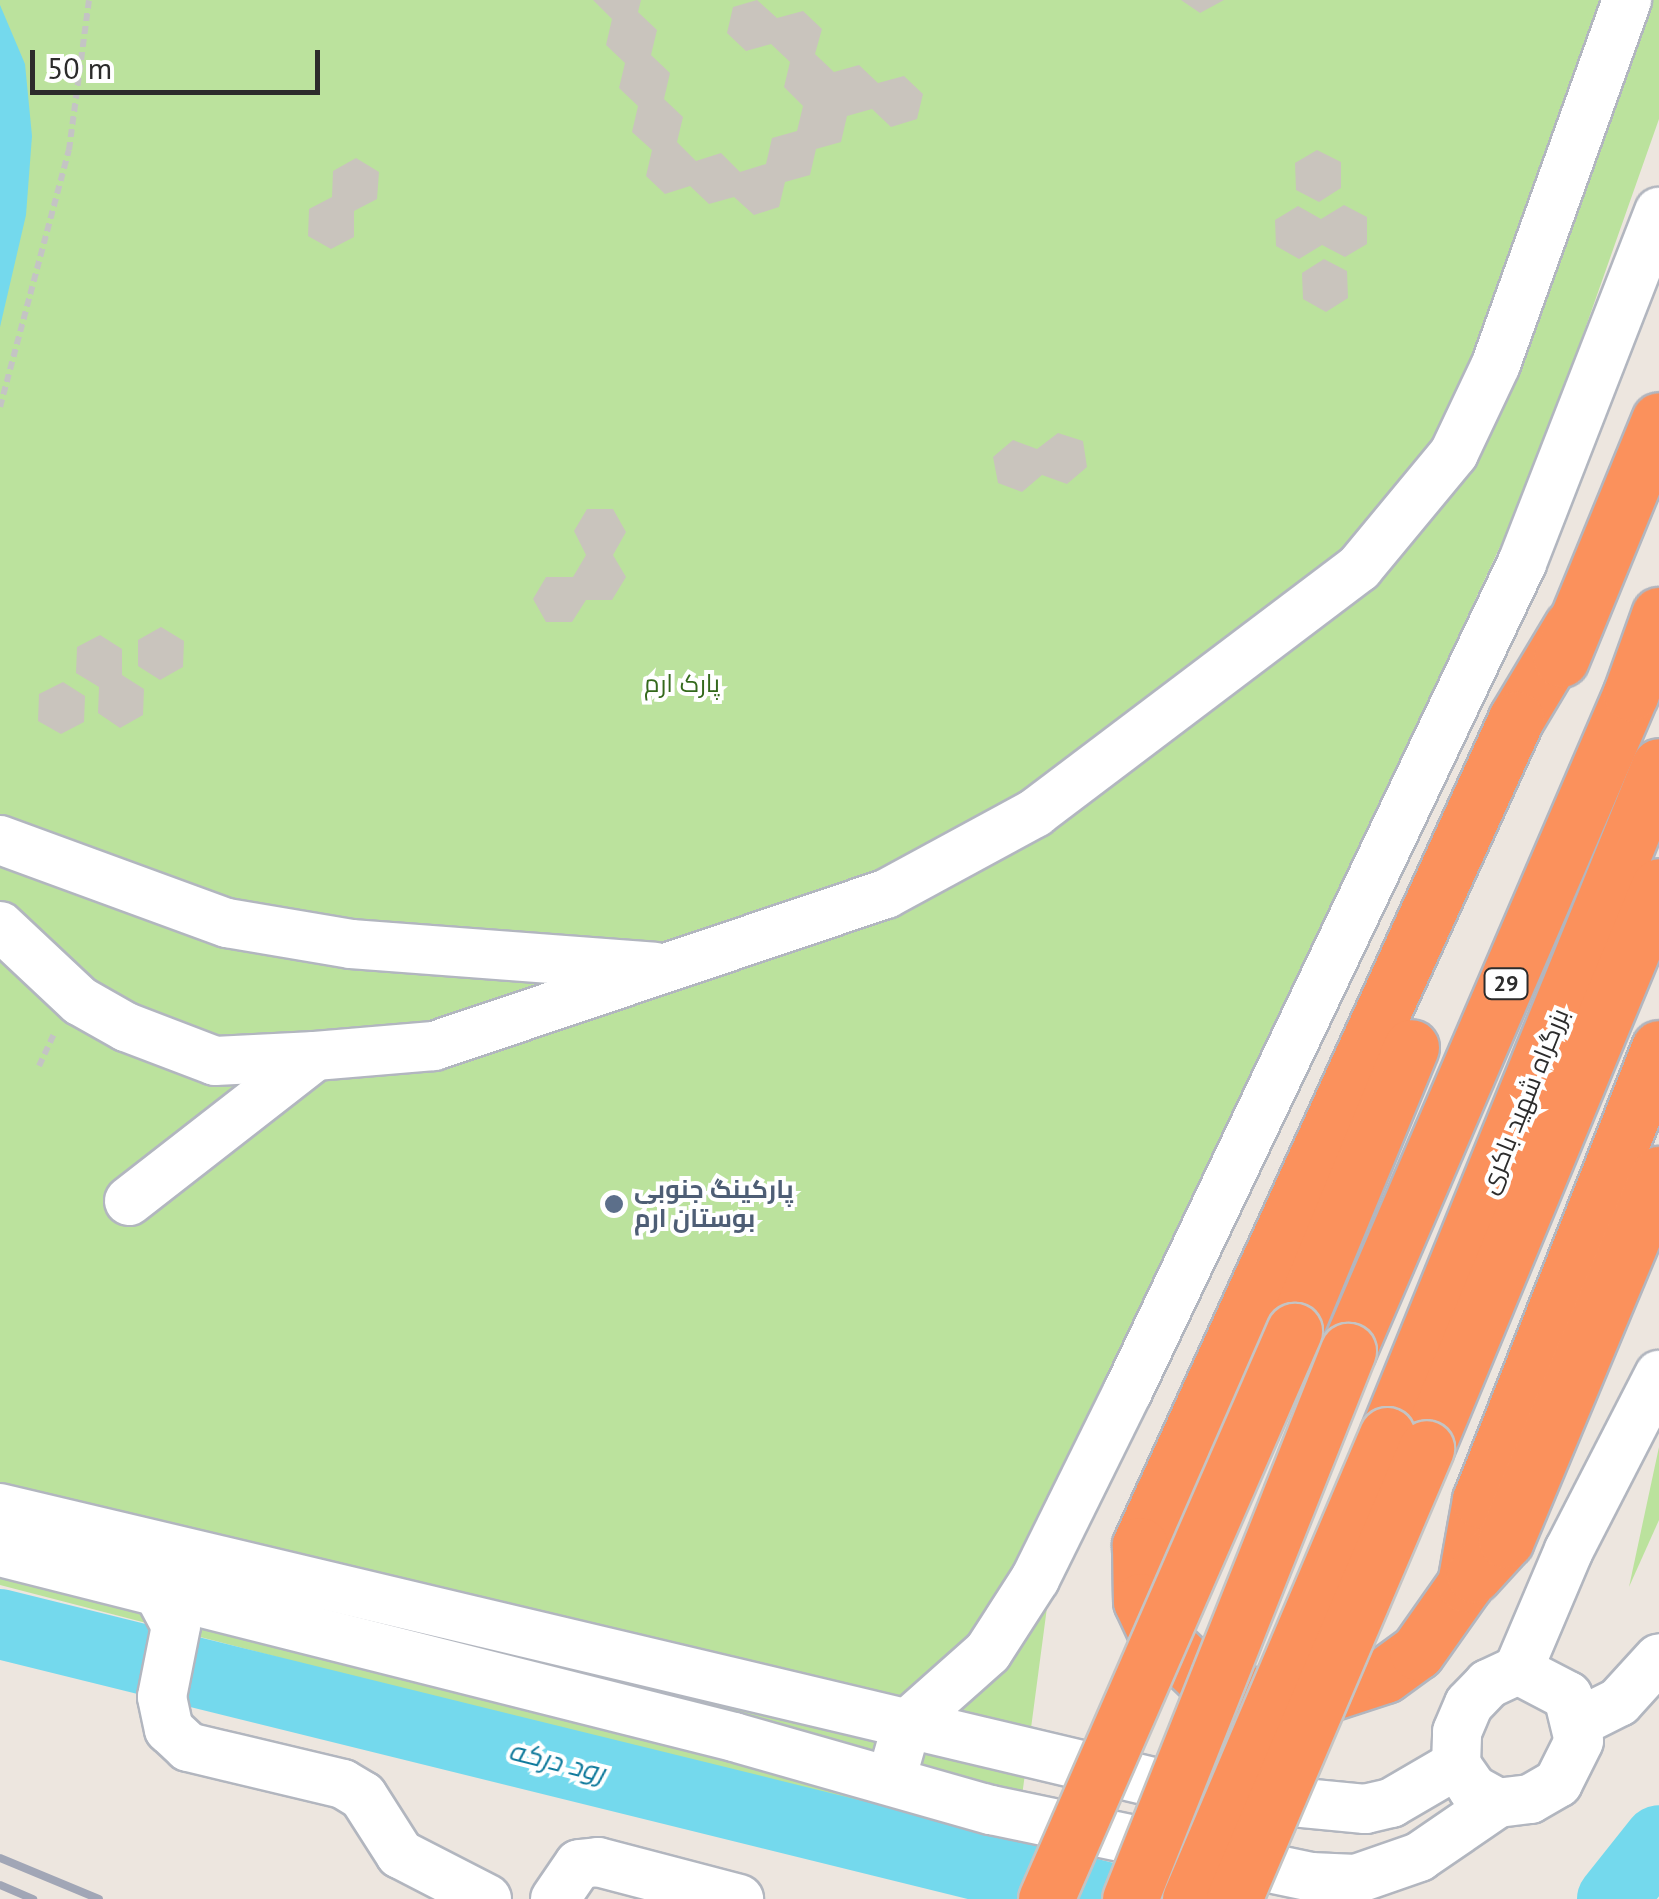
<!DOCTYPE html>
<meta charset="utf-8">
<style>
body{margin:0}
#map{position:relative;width:1659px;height:1899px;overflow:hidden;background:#ede6df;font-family:"PT Sans",Cairo,sans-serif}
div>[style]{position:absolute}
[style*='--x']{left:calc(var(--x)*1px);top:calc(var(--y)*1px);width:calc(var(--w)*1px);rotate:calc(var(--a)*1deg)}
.green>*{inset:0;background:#bbe29d}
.water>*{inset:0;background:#74d9ed}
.river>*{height:70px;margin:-35px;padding:0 35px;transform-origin:35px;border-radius:35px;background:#74d9ed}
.building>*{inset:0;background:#c9c4bd}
.path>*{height:6px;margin-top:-3px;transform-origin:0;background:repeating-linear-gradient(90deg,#c4c4c4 0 8px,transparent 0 13px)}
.roads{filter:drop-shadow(2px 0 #b2b6bf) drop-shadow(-2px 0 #b2b6bf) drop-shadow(0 2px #b2b6bf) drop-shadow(0 -2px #b2b6bf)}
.minor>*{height:48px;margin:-24px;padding:0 24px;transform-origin:24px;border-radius:24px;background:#fff}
.highway>*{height:55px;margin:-27.5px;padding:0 27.5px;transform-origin:27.5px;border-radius:27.5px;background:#fb915c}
.rail>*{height:8px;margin:-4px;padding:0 4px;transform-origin:4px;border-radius:4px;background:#a1a6b6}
.bridges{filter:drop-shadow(2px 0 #c4c4c4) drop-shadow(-2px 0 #c4c4c4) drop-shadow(0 2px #c4c4c4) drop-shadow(0 -2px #c4c4c4)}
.highway-bridge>*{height:55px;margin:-27.5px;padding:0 27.5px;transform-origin:27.5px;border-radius:27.5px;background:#fb915c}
.dots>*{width:28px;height:28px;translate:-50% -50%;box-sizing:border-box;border:5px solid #fff;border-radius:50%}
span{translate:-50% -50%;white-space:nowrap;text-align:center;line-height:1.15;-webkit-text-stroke:8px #fff;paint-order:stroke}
.shield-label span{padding:2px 8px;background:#fff;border:2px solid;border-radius:8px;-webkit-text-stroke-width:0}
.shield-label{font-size:22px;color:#2c2c2c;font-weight:700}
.park-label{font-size:25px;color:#34691c}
.street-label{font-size:25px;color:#2c2c2c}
.service-label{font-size:25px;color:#4e5e75;font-weight:700}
.left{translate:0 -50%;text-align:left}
.water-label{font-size:28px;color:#107a9c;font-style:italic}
.scale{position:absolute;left:30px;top:50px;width:290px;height:45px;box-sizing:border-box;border:5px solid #2c2c2c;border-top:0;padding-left:12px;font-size:30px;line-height:35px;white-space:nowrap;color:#2c2c2c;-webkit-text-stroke:8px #fff;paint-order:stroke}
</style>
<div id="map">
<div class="green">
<div style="clip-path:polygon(0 0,1659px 0,1659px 119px,1534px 474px,1064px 1479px,1015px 1849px,0 1585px)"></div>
<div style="clip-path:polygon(1659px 1447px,1659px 1520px,1629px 1587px)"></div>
</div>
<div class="water">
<div style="clip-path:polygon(0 5px,25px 64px,32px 136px,26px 215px,0 327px)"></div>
</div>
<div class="river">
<div style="--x:0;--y:1624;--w:1147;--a:13.87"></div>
<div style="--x:1612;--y:1899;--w:75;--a:-51.5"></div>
</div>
<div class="building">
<div style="clip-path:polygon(593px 0,641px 0,638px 12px,657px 30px,651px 55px,670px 73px,664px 99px,683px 117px,677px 142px,696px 161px,721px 153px,740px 172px,766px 164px,772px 138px,797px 131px,803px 106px,784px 87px,790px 62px,771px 44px,746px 51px,727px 33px,733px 7px,757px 0,777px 18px,803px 11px,822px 29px,815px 54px,834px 72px,859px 65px,878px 83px,904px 76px,923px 94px,917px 119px,891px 127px,872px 109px,847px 116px,841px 142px,816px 149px,810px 175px,785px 182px,779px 207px,754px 215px,734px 197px,709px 204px,690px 186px,665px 194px,646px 176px,652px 150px,632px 132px,638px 106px,619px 88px,625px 63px,606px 45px,612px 19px)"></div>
<div style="clip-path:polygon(1181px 0,1224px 0,1200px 13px)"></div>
<div style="clip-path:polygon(1317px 150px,1341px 162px,1341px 188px,1319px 202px,1296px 190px,1295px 163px)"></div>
<div style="clip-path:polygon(356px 158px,379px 172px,377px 199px,354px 211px,354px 237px,331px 249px,308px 236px,309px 209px,332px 197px,333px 171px)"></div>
<div style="clip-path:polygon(1344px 205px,1367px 217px,1367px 244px,1345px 257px,1322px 245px,1299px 259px,1276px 246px,1275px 220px,1298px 206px,1321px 219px)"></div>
<div style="clip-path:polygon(1324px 259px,1347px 271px,1348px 298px,1326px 312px,1303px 299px,1302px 273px)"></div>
<div style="clip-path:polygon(1058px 433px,1083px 441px,1087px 467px,1067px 484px,1042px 475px,1022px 492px,998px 483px,993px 457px,1013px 440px,1037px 449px)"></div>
<div style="clip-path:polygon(587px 509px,613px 509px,626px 532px,613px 555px,626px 577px,612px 600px,586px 600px,572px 622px,546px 622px,533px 599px,546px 577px,573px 577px,586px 555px,574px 531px)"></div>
<div style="clip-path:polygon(161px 627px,184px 641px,183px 667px,160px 680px,138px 666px,138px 640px)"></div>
<div style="clip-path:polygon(100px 635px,122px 649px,122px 675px,144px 689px,143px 715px,120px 728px,98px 713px,99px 687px,76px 673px,77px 647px)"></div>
<div style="clip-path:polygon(63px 682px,85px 696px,84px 722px,61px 734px,38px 721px,39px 694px)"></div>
</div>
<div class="path">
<div style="--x:0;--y:407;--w:266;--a:-75"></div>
<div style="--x:69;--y:150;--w:151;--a:-82.4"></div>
<div style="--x:39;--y:1066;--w:38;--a:-65"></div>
</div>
<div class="roads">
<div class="minor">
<div style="--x:0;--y:840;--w:242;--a:20.1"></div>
<div style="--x:227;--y:923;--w:126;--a:9.6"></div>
<div style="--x:351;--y:944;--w:304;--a:4.3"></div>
<div style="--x:0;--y:926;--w:110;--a:43.2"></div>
<div style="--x:80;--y:1001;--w:53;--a:29.5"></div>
<div style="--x:126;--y:1027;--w:95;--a:20.9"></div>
<div style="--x:215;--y:1061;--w:100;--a:-2.9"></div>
<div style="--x:129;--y:1201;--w:236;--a:-37.9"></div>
<div style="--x:315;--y:1056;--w:119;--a:-4.8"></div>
<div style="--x:434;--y:1046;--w:477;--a:-18.6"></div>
<div style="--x:886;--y:894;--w:170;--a:-28.5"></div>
<div style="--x:1035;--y:813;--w:406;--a:-37.1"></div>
<div style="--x:1359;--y:568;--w:149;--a:-50.4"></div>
<div style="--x:1454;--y:453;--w:98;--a:-64.7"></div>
<div style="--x:1496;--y:364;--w:387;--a:-70.2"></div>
<div style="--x:0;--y:1508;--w:1232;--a:13.37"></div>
<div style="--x:1199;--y:1793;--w:167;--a:5.5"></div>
<div style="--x:1365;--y:1809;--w:27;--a:-13"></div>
<div style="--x:1391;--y:1803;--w:75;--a:-30.3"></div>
<div style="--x:0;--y:1552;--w:757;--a:14.15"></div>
<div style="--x:734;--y:1737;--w:267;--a:15.9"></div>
<div style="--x:991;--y:1810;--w:327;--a:11.8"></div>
<div style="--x:1311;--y:1877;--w:45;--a:2.5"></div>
<div style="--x:1356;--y:1879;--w:67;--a:-19.2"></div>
<div style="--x:1419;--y:1857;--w:96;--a:-34.4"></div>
<div style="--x:159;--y:1594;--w:36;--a:62"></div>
<div style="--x:176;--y:1626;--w:72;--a:101.2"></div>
<div style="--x:162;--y:1697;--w:33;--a:78"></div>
<div style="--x:169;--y:1729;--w:26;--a:43"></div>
<div style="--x:188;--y:1747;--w:159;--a:13.4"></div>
<div style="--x:343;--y:1784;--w:23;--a:31"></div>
<div style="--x:363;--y:1796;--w:69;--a:57.5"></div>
<div style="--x:400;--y:1854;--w:98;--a:27.3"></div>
<div style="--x:1518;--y:1670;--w:56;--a:27.5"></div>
<div style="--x:1568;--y:1696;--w:46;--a:76.3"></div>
<div style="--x:1579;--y:1741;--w:47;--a:116.6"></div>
<div style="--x:1558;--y:1783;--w:32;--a:150"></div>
<div style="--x:1530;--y:1799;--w:32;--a:173"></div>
<div style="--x:1498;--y:1803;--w:29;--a:-151"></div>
<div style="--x:1473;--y:1789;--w:29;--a:-125"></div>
<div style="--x:1456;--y:1765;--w:33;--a:-88"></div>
<div style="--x:1457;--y:1732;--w:30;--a:-67"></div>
<div style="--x:1469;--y:1704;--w:28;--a:-46"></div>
<div style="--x:1488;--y:1684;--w:33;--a:-25"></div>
<div style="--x:1518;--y:1670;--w:130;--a:-67"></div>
<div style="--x:1569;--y:1550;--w:197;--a:-62.8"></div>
<div style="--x:1579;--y:1722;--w:45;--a:-26.6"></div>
<div style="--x:1619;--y:1702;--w:59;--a:-47.7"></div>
<div style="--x:891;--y:1780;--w:58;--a:-74.1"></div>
<div style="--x:907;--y:1724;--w:108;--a:-41.6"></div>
<div style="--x:988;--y:1652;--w:87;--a:-57.2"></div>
<div style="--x:1035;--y:1579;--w:210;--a:-63.7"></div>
<div style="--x:1128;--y:1391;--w:917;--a:-64.55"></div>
<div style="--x:1522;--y:563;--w:377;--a:-68.7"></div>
<div style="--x:555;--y:1899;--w:42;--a:-55.6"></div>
<div style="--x:579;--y:1864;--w:19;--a:-6"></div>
<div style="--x:598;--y:1862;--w:146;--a:14.7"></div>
</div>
<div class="highway">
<div style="--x:1571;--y:627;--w:107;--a:120.9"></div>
<div style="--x:1516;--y:719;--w:908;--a:114.48"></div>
<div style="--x:1140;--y:1545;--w:56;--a:89"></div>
<div style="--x:1141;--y:1601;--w:35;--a:65"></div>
<div style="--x:1156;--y:1633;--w:69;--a:43.8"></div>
<div style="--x:1206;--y:1681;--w:65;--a:17"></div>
<div style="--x:1268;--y:1700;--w:53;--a:-4.3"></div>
<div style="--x:1321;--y:1696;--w:67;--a:-18.2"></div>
<div style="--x:1385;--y:1675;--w:39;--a:-36"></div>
<div style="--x:1417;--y:1652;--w:83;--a:-54.8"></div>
<div style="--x:1465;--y:1584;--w:85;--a:-79.9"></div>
<div style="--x:1480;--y:1500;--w:486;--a:-68.4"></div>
<div style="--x:1561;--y:659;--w:258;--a:-67.7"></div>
<div style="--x:1294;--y:1331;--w:307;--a:-67.6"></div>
<div style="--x:1348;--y:1351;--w:716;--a:-66.73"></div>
<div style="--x:1631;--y:693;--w:83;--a:-70.3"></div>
<div style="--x:1387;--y:1435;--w:722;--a:-67.87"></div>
<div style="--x:1426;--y:1448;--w:608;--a:-67.48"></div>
<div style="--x:1474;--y:1575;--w:47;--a:-47.6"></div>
<div style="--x:1506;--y:1540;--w:397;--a:-67.3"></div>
</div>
</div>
<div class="rail">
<div style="--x:0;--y:1858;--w:107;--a:22.5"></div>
<div style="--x:0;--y:1885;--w:36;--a:23"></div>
</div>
<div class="bridges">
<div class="highway-bridge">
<div style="--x:1046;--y:1899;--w:620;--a:-66.41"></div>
<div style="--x:1130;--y:1899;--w:590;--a:-68.31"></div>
<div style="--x:1190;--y:1899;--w:504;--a:-67"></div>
<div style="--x:1234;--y:1899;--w:490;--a:-66.9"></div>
</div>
</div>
<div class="dots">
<div style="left:614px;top:1204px;background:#5c6f8a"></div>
</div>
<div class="shield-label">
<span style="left:1506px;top:984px">29</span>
</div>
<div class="park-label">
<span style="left:682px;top:683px">پارک ارم</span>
</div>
<div class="street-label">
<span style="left:1524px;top:1101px;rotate:-68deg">بزرگراه شهید باکری</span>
</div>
<div class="service-label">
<span class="left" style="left:634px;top:1204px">پارکینگ جنوبی<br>بوستان ارم</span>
</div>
<div class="water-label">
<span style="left:557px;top:1761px;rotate:14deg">رود درکه</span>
</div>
<div class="scale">50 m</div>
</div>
